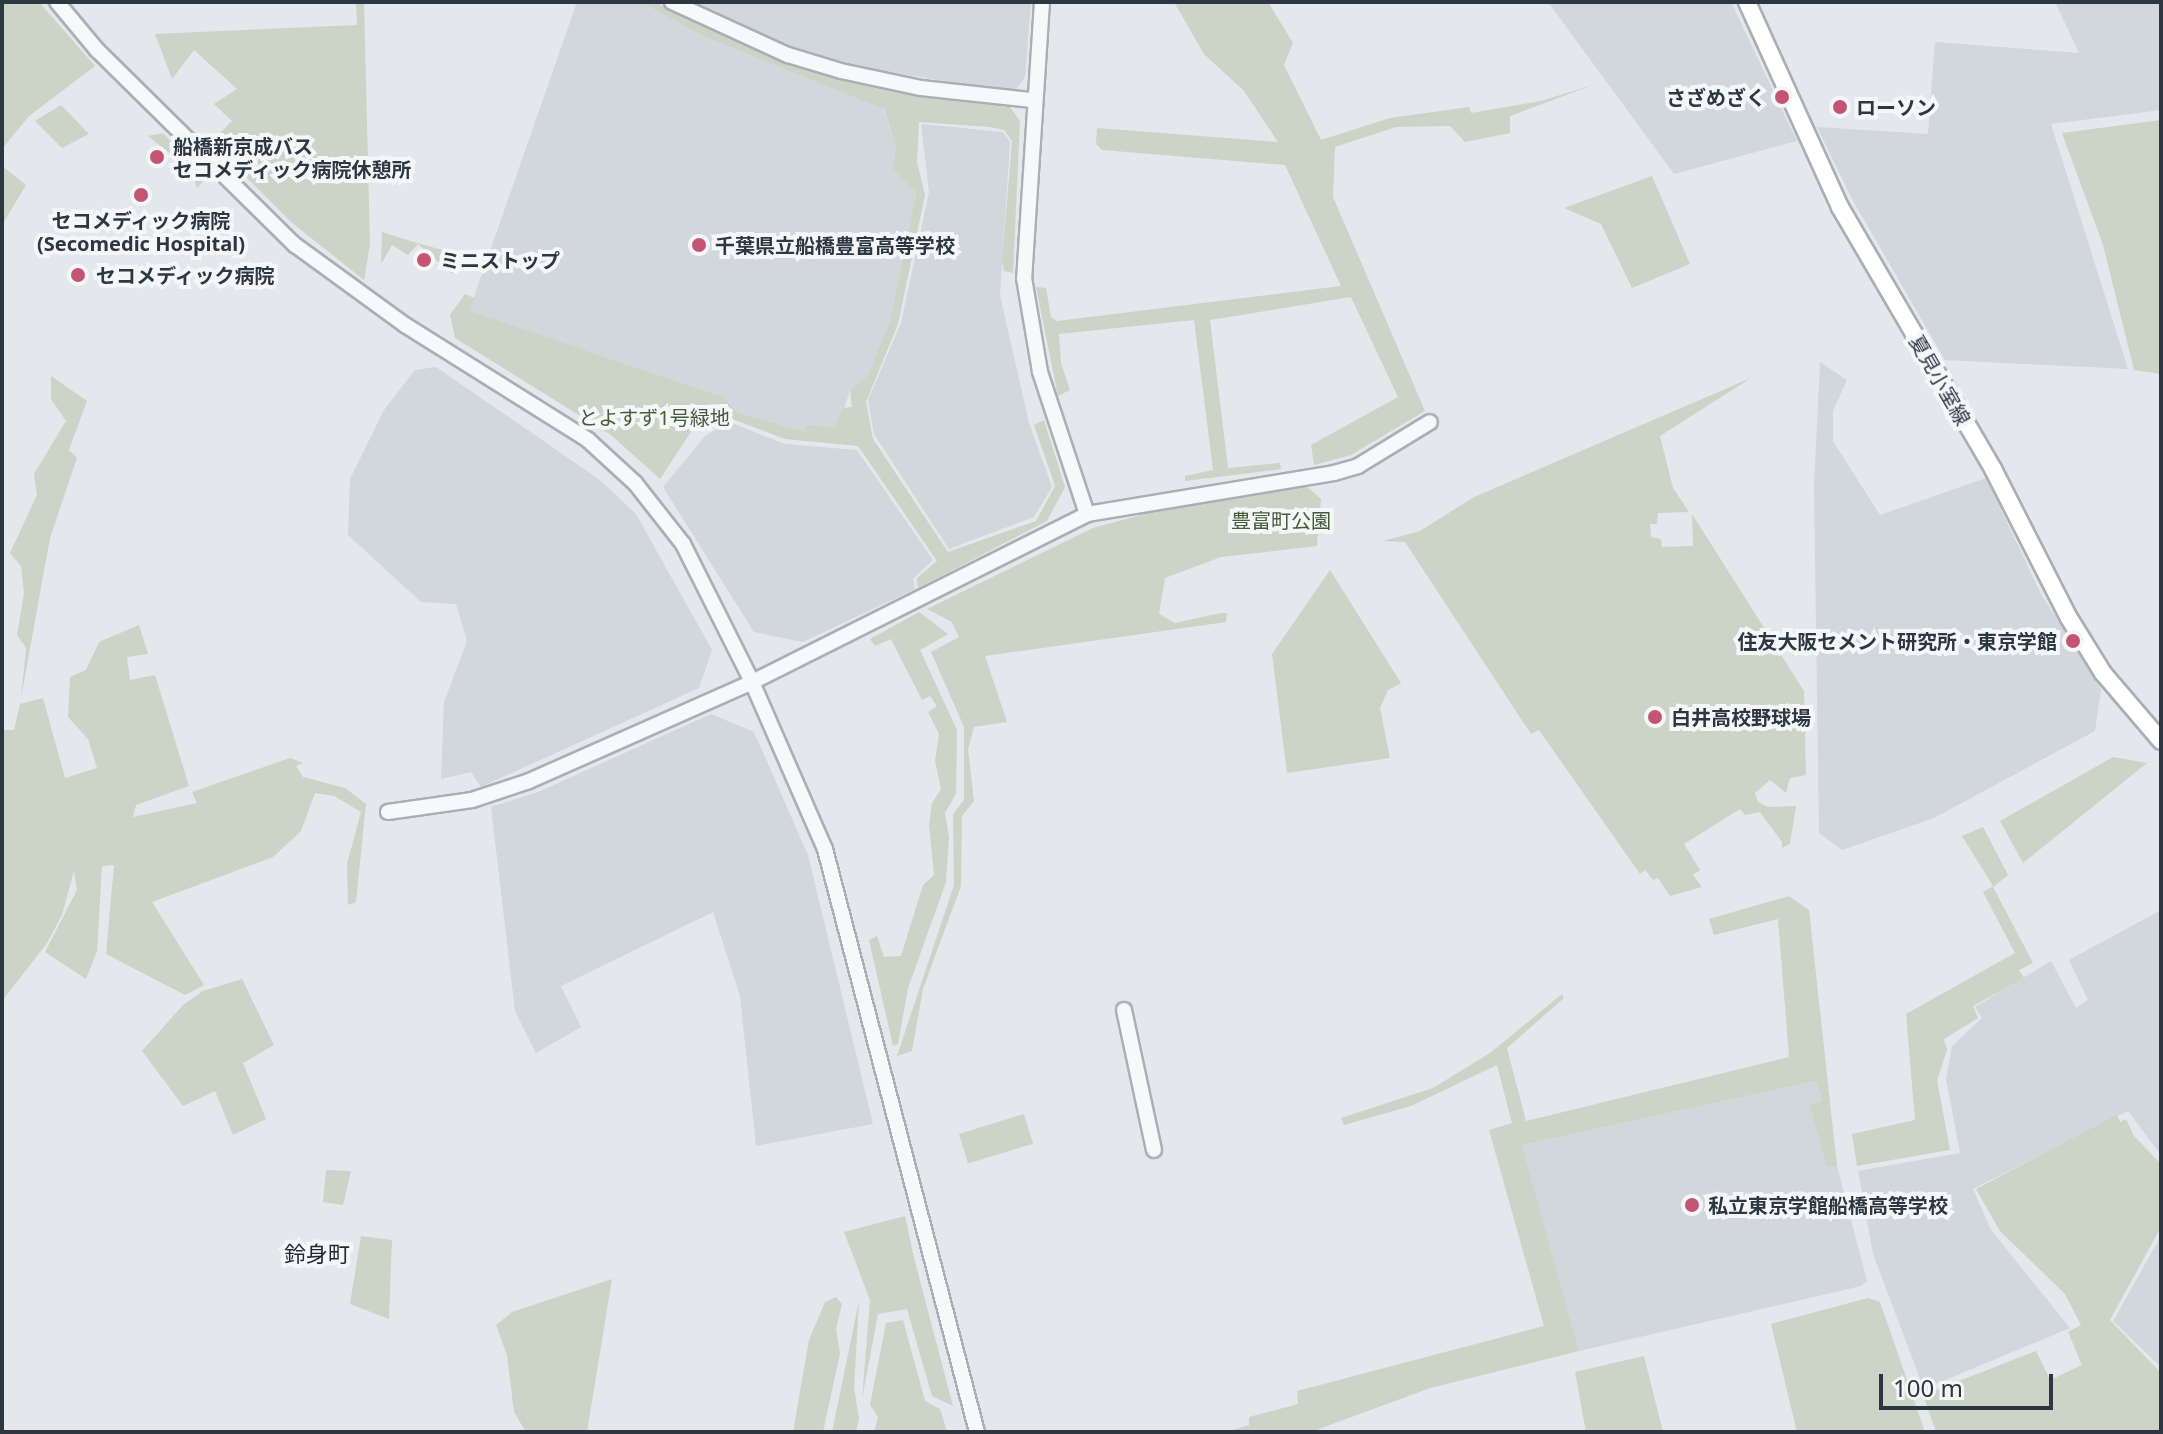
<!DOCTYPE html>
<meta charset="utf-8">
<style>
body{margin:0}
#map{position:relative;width:2163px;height:1434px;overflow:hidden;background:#e4e7eb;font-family:"Noto Sans","Noto Sans JP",sans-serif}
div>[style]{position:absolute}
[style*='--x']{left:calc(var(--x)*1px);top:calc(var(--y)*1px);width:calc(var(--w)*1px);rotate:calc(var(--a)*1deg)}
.built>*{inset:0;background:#d2d7dc}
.green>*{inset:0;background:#cbd4c6;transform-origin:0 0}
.roads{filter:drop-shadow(2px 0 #a9afb5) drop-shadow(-2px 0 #a9afb5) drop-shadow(0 2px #a9afb5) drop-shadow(0 -2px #a9afb5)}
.tertiary>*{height:14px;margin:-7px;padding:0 7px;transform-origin:7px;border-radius:7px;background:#f6f8f9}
.secondary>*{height:16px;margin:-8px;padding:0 8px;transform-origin:8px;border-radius:8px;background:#fff}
.dots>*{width:22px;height:22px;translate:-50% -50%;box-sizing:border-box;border:4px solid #f4f6f8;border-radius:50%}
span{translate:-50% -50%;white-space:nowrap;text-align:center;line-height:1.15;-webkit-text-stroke:8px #f4f6f8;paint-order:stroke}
.poi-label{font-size:20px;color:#2d3742;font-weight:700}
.right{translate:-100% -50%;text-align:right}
.left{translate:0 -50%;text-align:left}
.street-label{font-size:20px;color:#2d3742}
.park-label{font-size:20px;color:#455c3b}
.neighbourhood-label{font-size:22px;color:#1f2833}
.frame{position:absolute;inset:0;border:4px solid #2d3742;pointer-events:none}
.scale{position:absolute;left:1879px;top:1374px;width:174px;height:36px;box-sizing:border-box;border:4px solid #2d3742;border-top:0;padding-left:10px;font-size:24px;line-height:28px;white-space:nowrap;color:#2d3742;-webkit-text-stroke:6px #f4f6f8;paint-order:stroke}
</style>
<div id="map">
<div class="built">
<div style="clip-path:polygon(577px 2px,640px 2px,703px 36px,883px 108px,896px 146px,893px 169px,916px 193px,890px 321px,867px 376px,850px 390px,840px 423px,833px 427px,807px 425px,803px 431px,739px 413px,723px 397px,469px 311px)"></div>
<div style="clip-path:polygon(686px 2px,1031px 2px,1025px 77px,1013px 93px,843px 64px,790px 49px)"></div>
<div style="clip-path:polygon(1548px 2px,1731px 2px,1797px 141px,1674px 174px)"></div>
<div style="clip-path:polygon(2055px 2px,2161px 2px,2161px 110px,2051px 124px,2128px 369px,1945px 360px,1852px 199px,1817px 127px,1928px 134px,1935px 42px,2079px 53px)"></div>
<div style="clip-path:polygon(921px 124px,1003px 132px,1010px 142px,1000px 295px,1029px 423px,1052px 487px,1034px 517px,949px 549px,874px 434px,868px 400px,901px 323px,929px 192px)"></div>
<div style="clip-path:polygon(1820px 362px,1847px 380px,1833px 411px,1833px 441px,1880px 515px,1986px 478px,2041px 594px,2101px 689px,2095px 731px,1934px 818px,1842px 850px,1819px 833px,1814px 487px)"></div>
<div style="clip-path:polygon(436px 367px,600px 480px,636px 514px,712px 650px,699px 688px,481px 787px,471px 772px,441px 779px,444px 702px,467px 641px,456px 604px,421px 602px,348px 535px,350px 479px,384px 410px,415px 370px)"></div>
<div style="clip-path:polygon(729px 422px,785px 444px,857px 450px,933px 560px,913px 579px,915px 589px,803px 642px,754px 632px,663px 487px,706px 435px)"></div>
<div style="clip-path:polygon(711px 714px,754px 732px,808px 855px,873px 1124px,756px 1146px,740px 996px,713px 912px,561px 986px,581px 1027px,536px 1053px,515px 1011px,491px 807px,538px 792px)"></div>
<div style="clip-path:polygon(2161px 910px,2161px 1155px,2128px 1111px,1973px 1189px,1991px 1230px,2070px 1328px,1924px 1389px,1873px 1254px,1858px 1171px,1960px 1153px,1946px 1079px,1952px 1046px,1982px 1018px,1975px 1007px,2051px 961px,2076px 1008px,2088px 1000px,2069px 960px)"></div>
<div style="clip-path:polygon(1816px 1081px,1822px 1100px,1809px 1105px,1827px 1167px,1837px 1166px,1867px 1281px,1861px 1286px,1579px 1351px,1522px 1145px)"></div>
<div style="clip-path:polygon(2161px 1236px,2161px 1367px,2113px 1321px)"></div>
</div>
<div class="green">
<div style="clip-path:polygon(2px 2px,39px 2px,95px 66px,29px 116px,2px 149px)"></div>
<div style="clip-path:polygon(356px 2px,364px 2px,370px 244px,364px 280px,291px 222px,211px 142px,232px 121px,214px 104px,237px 89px,194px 50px,172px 79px,155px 34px,357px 25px)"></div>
<div style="clip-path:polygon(640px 2px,655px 2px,787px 61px,922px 97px,1010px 107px,1020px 121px,1013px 273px,1004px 271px,1002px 262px,1012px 141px,1004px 130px,990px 127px,919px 122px,917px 162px,925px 195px,898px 324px,866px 402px,873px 439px,948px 552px,1036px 521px,1055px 486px,1034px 425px,1044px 420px,1065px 487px,1047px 521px,918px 588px,917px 578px,937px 561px,858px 446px,785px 439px,706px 409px,660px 479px,611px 435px,455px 338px,450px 315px,465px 294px,474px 298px,470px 311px,723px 397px,739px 413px,803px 431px,807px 425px,834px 427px,843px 408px,852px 407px,850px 390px,867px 376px,890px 321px,916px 193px,893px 169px,896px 146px,884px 109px,703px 36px)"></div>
<div style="clip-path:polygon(1174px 2px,1268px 2px,1293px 43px,1284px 65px,1321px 140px,1390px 118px,1469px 107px,1471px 113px,1541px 101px,1593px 85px,1510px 116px,1510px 133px,1465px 142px,1450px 126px,1396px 127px,1335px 147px,1333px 197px,1425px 411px,1351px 455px,1314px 465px,1311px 445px,1398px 397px,1351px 297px,1210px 320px,1228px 468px,1280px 463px,1281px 469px,1185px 481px,1185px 476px,1213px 470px,1194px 320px,1059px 334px,1061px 363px,1070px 390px,1058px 396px,1036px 287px,1046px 288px,1051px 317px,1057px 321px,1341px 286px,1285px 165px,1102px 150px,1096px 144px,1097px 128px,1278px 142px,1244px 91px,1204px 54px)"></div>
<div style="clip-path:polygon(61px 105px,89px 134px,62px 148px,35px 121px)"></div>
<div style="clip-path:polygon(2161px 120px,2161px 374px,2134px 370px,2103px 245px,2062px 133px)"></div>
<div style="clip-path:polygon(163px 133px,206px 178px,197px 188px,191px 170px,148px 136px)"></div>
<div style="clip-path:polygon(2px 166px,26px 185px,2px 225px)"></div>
<div style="clip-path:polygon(1652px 176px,1690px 264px,1632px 288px,1601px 224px,1564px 208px)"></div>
<div style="clip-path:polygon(382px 232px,417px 243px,464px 256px,452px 274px,418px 244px,408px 255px,392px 245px,381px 264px)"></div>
<div style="clip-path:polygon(51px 376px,87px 401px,69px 450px,77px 458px,50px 538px,21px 698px,26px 648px,17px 635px,24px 594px,21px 566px,10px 553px,37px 495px,34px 474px,66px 421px,51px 399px)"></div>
<div style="clip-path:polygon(1751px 378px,1660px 436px,1673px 488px,1689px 512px,1658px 513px,1657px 524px,1650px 524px,1651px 537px,1661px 539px,1662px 547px,1693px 546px,1692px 514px,1804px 691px,1806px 775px,1790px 778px,1786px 793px,1770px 780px,1755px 793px,1758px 802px,1768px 807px,1796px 806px,1790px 844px,1782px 848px,1782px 842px,1760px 812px,1745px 815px,1740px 809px,1684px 844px,1700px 870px,1693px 875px,1702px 887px,1670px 896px,1658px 878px,1653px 880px,1645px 870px,1640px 874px,1539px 730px,1531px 734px,1405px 542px,1383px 541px,1420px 531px,1474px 497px)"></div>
<div style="clip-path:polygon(1306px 486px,1321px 499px,1317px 546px,1221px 557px,1165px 578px,1159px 614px,1175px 623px,1221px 613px,1227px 613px,1226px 622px,985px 656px,1007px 722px,974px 727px,968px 749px,974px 801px,962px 816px,961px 886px,923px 989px,912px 1051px,897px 1056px,954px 885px,953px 814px,964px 800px,964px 727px,931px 652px,959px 637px,952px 622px,927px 609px,1093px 528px,1163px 509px)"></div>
<div style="clip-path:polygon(1330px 570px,1401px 683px,1388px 690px,1380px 708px,1390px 758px,1287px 773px,1272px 654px)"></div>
<div style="clip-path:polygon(919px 612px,948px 634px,920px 650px,957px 730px,956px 794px,945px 813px,949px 837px,946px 882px,908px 988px,898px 1044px,893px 1046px,869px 940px,877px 936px,884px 957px,901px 956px,923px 885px,934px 875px,929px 825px,932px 803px,941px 789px,935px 761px,939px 734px,928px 712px,937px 706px,930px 696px,922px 700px,891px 639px,875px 646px,870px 639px)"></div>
<div style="clip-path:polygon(139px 625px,148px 654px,127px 657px,130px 680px,155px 675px,189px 786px,136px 805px,133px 817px,197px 803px,192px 792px,290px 758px,303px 763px,296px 766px,303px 777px,345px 788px,366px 804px,356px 902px,348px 905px,347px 864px,361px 812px,334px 796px,315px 793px,301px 831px,273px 857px,152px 902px,204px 985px,185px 995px,106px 954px,114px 865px,102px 866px,97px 951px,86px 979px,45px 952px,77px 890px,74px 871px,62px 915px,47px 943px,2px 1001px,2px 730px,14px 730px,20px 704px,43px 698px,65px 778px,97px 768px,88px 739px,68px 717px,70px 677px,86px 670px,99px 642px)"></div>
<div style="clip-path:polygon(2113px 757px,2147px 763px,2023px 863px,2000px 821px)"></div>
<div style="clip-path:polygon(1983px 827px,2008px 875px,1993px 887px,2033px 963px,2019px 970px,2024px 978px,1973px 1006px,1978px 1018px,1944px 1039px,1947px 1050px,1937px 1080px,1950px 1150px,1857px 1166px,1852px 1134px,1915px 1120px,1906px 1014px,2015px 953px,1983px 892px,1993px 886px,1962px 836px)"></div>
<div style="clip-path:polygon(1789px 896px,1809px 910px,1837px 1166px,1827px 1167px,1809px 1105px,1822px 1100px,1816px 1081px,1522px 1145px,1579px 1351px,1430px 1388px,1311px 1432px,1226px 1432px,1249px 1425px,1249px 1417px,1298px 1404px,1297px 1391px,1544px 1326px,1489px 1130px,1512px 1123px,1497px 1065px,1411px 1106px,1344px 1125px,1341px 1118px,1433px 1088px,1490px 1053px,1562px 994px,1564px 998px,1507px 1048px,1526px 1121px,1789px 1057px,1778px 919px,1714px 935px,1709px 919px)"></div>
<div style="clip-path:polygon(242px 979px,274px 1045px,243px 1063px,266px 1119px,233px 1135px,215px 1091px,183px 1106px,142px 1051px,183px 1005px,203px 991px)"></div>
<div style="left:1024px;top:1114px;width:31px;height:68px;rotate:73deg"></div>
<div style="clip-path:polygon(2117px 1115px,2120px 1122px,2126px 1119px,2134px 1136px,2161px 1164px,2161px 1227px,2110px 1320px,2161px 1373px,2161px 1432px,1936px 1432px,1923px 1395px,2036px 1351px,2050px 1380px,2082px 1365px,2068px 1332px,2081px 1325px,2065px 1294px,2000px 1231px,1976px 1189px)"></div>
<div style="clip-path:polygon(326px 1170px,351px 1171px,343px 1205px,323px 1202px)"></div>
<div style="clip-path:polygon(905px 1216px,914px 1258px,953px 1406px,932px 1396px,907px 1309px,878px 1314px,862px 1399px,870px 1300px,844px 1232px)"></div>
<div style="clip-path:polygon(361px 1236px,392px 1240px,389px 1319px,350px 1304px)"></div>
<div style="clip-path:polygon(612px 1279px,587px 1432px,526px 1432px,514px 1412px,507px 1355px,496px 1325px,512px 1312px)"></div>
<div style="clip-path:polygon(836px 1297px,842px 1304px,836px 1329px,840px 1353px,823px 1432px,793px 1432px,809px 1340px,825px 1302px)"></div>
<div style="clip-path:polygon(1868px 1298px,1880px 1302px,1925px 1432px,1797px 1432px,1771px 1324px)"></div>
<div style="clip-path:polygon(859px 1301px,854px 1388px,859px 1418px,856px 1432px,832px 1432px)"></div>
<div style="clip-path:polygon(903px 1320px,925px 1401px,940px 1409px,947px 1432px,874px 1432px,878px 1417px,870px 1405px,886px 1323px)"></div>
<div style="clip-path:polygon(1644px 1356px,1663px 1432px,1586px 1432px,1575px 1372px)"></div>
</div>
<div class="roads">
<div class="tertiary">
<div style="--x:57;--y:2;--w:62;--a:50.2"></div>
<div style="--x:97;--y:50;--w:278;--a:44.6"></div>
<div style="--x:295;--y:245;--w:136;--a:36"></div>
<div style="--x:405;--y:325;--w:216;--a:32.1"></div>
<div style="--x:588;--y:440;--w:64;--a:42.5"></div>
<div style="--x:635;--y:483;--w:78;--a:51.8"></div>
<div style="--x:683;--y:544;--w:154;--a:63.4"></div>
<div style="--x:752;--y:682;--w:182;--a:66.4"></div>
<div style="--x:825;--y:849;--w:602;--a:75.39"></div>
<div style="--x:672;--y:2;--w:128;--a:24.6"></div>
<div style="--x:788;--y:55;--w:55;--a:16.8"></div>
<div style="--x:841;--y:71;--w:82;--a:12"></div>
<div style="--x:921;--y:88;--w:112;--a:6.2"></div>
<div style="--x:1042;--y:2;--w:277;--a:93.7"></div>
<div style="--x:1024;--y:278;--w:95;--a:80.3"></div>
<div style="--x:1040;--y:372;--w:150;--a:71.7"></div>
<div style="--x:388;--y:812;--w:85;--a:-8.1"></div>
<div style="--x:472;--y:800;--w:60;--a:-18.4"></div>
<div style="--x:529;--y:781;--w:244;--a:-23.9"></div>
<div style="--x:752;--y:682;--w:375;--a:-26.6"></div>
<div style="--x:1087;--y:514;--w:250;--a:-9.4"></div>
<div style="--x:1334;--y:473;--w:25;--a:-16"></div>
<div style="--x:1358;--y:466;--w:84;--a:-31.4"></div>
<div style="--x:1124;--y:1010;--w:143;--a:77.9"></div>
</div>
<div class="secondary">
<div style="--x:1747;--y:2;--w:225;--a:65.6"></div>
<div style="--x:1840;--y:207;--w:303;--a:59.7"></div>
<div style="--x:1993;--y:469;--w:167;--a:63"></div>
<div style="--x:2069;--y:618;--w:65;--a:58.3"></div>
<div style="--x:2103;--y:673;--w:89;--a:49.5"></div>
</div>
</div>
<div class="dots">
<div style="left:1782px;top:97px;background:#c45572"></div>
<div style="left:1840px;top:107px;background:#c45572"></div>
<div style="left:157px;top:157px;background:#c45572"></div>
<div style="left:141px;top:195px;background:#c45572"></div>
<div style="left:699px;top:245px;background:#c45572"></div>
<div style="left:424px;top:260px;background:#c45572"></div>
<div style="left:78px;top:275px;background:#c45572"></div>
<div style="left:2073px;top:641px;background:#c45572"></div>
<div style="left:1655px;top:717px;background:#c45572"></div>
<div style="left:1692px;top:1205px;background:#c45572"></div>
</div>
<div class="poi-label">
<span class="right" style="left:1766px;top:97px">さざめざく</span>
<span class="left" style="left:1856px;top:107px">ローソン</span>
<span class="left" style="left:173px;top:158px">船橋新京成バス<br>セコメディック病院休憩所</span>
<span style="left:141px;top:232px">セコメディック病院<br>(Secomedic Hospital)</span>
<span class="left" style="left:715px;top:245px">千葉県立船橋豊富高等学校</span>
<span class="left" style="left:440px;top:260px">ミニストップ</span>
<span class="left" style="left:96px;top:275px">セコメディック病院</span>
<span class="right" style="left:2057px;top:641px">住友大阪セメント研究所・東京学館</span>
<span class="left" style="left:1671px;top:717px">白井高校野球場</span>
<span class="left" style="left:1708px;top:1205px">私立東京学館船橋高等学校</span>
</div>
<div class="street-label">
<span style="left:1940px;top:380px;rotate:60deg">夏見小室線</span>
</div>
<div class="park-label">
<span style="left:654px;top:417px">とよすず1号緑地</span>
<span style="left:1281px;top:520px">豊富町公園</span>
</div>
<div class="neighbourhood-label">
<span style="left:317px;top:1254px">鈴身町</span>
</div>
<div class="frame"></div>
<div class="scale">100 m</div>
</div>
